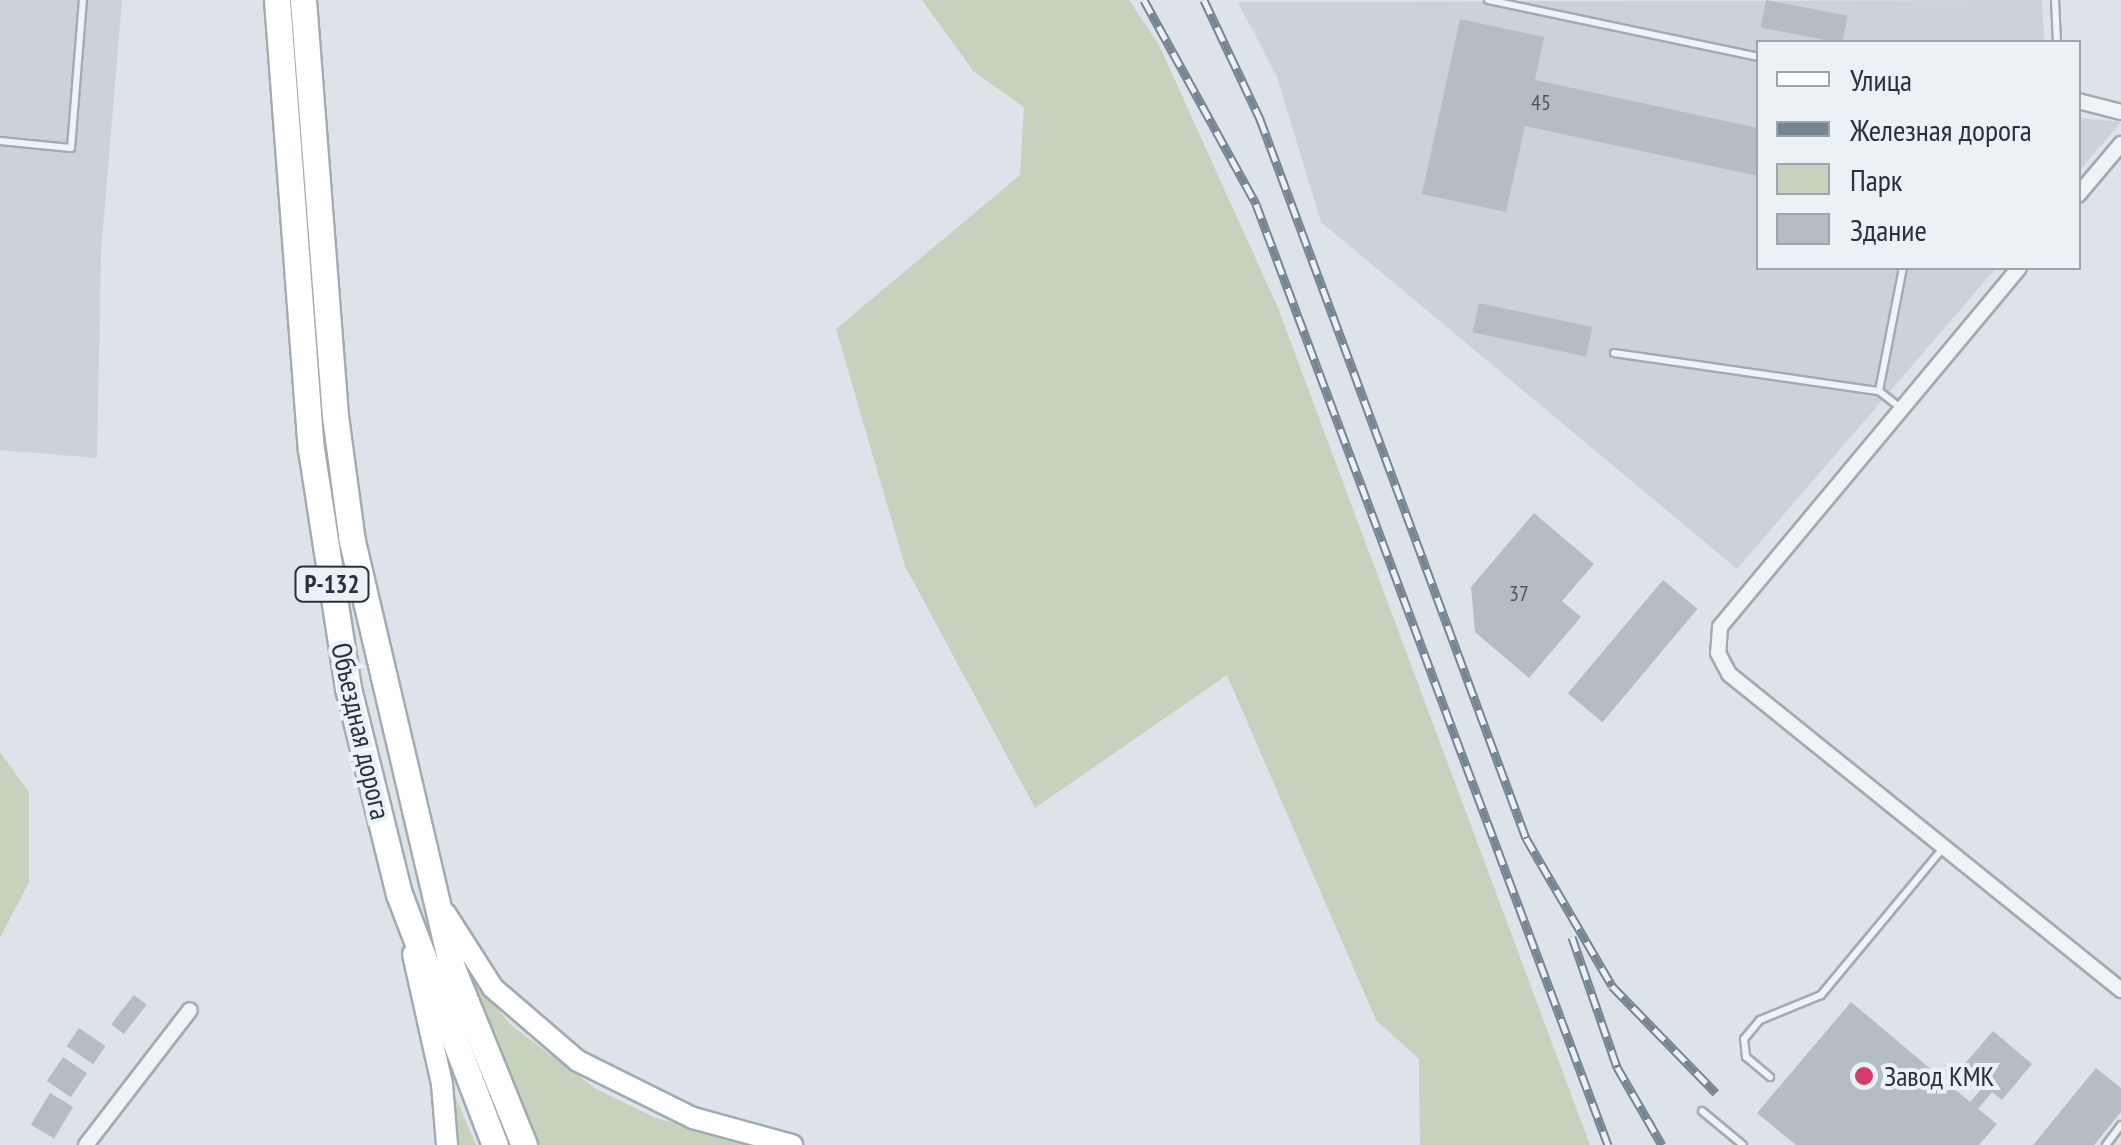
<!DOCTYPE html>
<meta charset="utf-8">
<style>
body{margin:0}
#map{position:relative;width:2121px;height:1145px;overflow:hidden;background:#dde3e8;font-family:"PT Sans Narrow",sans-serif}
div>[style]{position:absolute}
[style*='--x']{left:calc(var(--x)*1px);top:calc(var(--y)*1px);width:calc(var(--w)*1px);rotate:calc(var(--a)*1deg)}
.built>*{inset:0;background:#cad2da}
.green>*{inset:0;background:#c6d2bd}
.building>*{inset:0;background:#b4bdc4;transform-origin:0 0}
.roads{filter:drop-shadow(2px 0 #a2abb2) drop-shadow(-2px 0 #a2abb2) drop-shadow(0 2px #a2abb2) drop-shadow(0 -2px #a2abb2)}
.lane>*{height:6px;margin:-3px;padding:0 3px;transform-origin:3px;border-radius:3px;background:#eff3f6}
.street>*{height:14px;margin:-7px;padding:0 7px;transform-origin:7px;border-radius:7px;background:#eff3f6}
.primary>*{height:20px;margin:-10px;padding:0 10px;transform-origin:10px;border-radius:10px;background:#fff}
.highway>*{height:25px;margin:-12.5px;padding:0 12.5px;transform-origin:12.5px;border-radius:12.5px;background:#fff}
.rail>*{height:9px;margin-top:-4.5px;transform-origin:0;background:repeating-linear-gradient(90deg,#ecf1f5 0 15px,#758592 0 30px);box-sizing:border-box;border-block:2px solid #758592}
.dots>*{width:28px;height:28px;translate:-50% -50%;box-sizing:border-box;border:5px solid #ecf1f5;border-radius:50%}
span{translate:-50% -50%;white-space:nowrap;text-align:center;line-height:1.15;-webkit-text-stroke:8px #ecf1f5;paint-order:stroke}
.number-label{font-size:22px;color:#495660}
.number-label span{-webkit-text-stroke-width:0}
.shield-label span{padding:2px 8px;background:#ecf1f5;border:2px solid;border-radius:8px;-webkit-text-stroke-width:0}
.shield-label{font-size:25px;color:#25333f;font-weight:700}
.street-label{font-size:28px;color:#25333f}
.poi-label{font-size:28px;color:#25333f}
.left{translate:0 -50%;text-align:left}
.legend{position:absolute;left:1756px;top:40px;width:325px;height:230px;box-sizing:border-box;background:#ecf1f5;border:2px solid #9ca5ac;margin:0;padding:12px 18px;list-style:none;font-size:30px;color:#25333f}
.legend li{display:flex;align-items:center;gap:20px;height:50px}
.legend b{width:50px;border:2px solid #9ca5ac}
</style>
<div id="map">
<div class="built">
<div style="clip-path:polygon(0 0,122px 0,101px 252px,97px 458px,0 450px)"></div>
<div style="clip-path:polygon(2042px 0,2044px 42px,1758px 42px,1758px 268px,1996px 268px,1737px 569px,1321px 222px,1277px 77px,1238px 2px)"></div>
<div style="clip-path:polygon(2079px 118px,2121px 122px,2079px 171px,2078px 118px)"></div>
</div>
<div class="green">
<div style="clip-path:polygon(922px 0,1129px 0,1159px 45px,1278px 308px,1590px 1145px,1420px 1145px,1419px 1059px,1376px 1020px,1227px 675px,1035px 808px,905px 566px,836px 329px,1020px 175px,1024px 107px,974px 72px)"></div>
<div style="clip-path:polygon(0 752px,29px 792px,29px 882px,0 938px)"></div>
<div style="clip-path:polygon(470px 977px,512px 1026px,596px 1089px,656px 1118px,751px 1145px,540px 1145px)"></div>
<div style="clip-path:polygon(455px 1096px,476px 1145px,458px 1145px)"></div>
</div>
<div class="building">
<div style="left:1766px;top:0;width:83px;height:28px;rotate:11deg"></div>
<div style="clip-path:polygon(1460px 19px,1544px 37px,1535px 80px,1758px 128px,1758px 176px,1525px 126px,1506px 212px,1422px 194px)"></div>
<div style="left:1479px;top:303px;width:116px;height:30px;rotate:12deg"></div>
<div style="clip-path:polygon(1534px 513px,1594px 564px,1562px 601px,1581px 617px,1529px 678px,1475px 632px,1471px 587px)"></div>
<div style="left:1663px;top:580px;width:45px;height:148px;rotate:40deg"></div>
<div style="left:134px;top:995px;width:16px;height:37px;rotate:38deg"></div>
<div style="clip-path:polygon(1851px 1002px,1970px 1102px,1984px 1086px,1962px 1067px,1993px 1031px,2032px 1064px,2002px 1100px,1992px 1092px,1978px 1109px,1997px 1124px,1979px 1145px,1796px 1145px,1757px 1113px)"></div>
<div style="left:79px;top:1028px;width:32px;height:22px;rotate:34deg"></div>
<div style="left:63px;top:1057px;width:29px;height:29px;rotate:34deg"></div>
<div style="clip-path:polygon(2096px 1068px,2121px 1088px,2121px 1112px,2094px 1145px,2033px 1145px)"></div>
<div style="left:50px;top:1093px;width:27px;height:37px;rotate:31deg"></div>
</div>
<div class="roads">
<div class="lane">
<div style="--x:1488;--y:0;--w:276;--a:11.9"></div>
<div style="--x:2055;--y:0;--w:42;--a:87.3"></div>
<div style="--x:0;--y:141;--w:71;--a:5.6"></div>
<div style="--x:71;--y:148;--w:148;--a:-85.4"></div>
<div style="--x:1614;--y:353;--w:268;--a:8.2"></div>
<div style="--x:1902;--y:409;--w:29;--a:-142"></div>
<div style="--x:1879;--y:391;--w:125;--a:-79"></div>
<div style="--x:1770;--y:1077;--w:31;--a:-140"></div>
<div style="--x:1746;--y:1057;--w:18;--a:-96"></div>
<div style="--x:1744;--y:1039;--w:25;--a:-50"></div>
<div style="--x:1760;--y:1020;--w:66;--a:-22.3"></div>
<div style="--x:1821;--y:995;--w:190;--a:-50.3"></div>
<div style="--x:1702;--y:1111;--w:53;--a:39.7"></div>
<div style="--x:2106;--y:1145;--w:25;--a:-53"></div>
</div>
<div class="street">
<div style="--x:2078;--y:101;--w:44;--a:14.3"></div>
<div style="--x:2078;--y:195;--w:67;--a:-49.9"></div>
<div style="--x:2019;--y:268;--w:467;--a:129.8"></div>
<div style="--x:1720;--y:627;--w:26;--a:94"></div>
<div style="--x:1718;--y:653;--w:24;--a:62"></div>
<div style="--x:1729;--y:674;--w:504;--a:38.87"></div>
<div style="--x:86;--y:1145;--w:170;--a:-52.4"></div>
</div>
<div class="primary">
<div style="--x:445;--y:913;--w:89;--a:57.4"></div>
<div style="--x:493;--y:988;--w:112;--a:40.7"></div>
<div style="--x:578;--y:1061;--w:128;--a:26.4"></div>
<div style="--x:693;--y:1118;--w:103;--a:15.3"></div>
<div style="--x:413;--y:954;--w:133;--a:77.4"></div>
<div style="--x:442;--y:1084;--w:61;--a:85.3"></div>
</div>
<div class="highway">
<div style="--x:277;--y:0;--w:450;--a:85.7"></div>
<div style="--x:311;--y:449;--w:242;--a:81.2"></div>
<div style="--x:348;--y:688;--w:212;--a:76.1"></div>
<div style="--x:399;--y:894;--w:269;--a:69.1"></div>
<div style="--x:303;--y:0;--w:417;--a:85.6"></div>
<div style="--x:335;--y:416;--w:126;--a:82.3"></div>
<div style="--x:352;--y:541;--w:441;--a:76.8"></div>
<div style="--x:453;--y:970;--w:189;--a:67.9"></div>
</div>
</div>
<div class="rail">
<div style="--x:1144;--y:0;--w:233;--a:61.2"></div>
<div style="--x:1256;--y:204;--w:1005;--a:69.49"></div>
<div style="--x:1204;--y:0;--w:132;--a:64.8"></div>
<div style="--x:1260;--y:119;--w:767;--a:69.7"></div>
<div style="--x:1526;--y:838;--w:171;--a:59.8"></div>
<div style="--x:1612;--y:986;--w:149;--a:45.8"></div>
<div style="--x:1572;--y:937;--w:138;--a:70.9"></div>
<div style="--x:1617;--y:1067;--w:90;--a:60"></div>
</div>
<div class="dots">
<div style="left:1864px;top:1076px;background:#d53a6d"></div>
</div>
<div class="number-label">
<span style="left:1541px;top:103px">45</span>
<span style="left:1519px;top:594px">37</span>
</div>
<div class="shield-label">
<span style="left:332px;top:584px">Р-132</span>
</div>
<div class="street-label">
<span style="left:361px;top:731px;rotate:77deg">Объездная дорога</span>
</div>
<div class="poi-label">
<span class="left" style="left:1884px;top:1076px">Завод КМК</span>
</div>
<ul class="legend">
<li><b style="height:12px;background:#fff"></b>Улица</li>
<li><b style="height:12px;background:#758592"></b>Железная дорога</li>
<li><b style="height:28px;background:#c6d2bd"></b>Парк</li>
<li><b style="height:28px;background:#b4bdc4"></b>Здание</li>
</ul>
</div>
